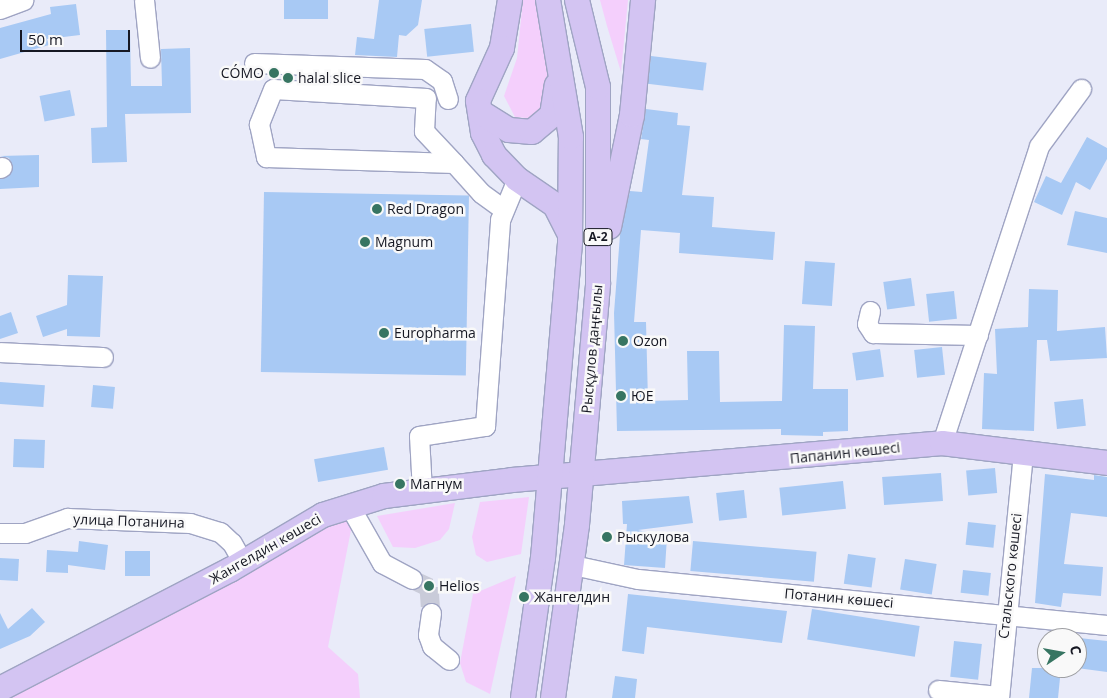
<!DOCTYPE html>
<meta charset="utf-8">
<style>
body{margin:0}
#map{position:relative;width:1107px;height:698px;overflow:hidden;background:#e9ebf9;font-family:"Open Sans",sans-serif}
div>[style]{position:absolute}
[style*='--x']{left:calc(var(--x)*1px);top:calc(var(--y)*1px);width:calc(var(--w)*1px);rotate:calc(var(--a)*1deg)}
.green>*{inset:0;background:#f4cffc}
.building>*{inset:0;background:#a8c9f4;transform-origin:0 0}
.minor-tunnel>*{height:19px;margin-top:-9.5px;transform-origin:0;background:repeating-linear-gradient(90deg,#c9cbd9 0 19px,transparent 0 28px)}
.roads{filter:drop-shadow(1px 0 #9fa4c3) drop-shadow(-1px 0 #9fa4c3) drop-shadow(0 1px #9fa4c3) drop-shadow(0 -1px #9fa4c3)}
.minor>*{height:19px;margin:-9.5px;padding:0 9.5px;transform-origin:9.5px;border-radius:9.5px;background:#fff}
.major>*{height:24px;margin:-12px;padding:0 12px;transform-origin:12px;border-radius:12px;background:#d3c4f2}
.dots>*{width:14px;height:14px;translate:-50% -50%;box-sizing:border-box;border:2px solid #f9f9f9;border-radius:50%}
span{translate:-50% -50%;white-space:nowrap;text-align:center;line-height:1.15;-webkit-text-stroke:5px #f9f9f9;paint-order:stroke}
.shield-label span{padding:1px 4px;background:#f9f9f9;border:1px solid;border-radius:4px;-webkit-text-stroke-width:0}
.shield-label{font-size:12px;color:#161823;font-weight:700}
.poi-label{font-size:14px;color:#161823}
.right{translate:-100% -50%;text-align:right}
.left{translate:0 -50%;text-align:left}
.street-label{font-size:14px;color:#161823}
.north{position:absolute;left:1037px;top:628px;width:50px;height:50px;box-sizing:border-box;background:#f9f9f9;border:1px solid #9e9fa3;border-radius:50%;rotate:78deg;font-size:14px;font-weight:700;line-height:20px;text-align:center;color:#161823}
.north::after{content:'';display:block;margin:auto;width:18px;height:22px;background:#377562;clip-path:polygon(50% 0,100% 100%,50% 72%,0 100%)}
.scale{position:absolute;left:20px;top:30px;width:110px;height:22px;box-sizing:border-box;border:2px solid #161823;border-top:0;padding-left:6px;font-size:15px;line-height:18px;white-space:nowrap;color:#161823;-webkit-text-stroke:4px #f9f9f9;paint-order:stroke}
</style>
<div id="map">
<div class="green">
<div style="clip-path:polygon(523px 0,535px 0,553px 56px,548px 106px,538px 119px,515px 117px,504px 96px,517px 58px)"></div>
<div style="clip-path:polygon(600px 0,628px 0,621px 72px,607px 26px)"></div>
<div style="clip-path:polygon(529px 497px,521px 554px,487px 562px,476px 555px,472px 537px,480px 502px)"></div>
<div style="clip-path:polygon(455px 503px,449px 529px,440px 540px,415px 548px,393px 547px,377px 516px)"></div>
<div style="clip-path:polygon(353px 520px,328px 647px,358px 674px,360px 698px,0 698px,320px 525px)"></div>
<div style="clip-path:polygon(516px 576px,490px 694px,466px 682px,460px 663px,473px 594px)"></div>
</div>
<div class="building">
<div style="left:284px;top:0;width:44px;height:19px"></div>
<div style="clip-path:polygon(379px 0,422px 0,418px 25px,406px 36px,399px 35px,397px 57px,355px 55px,357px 37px,374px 39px)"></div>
<div style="clip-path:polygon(76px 4px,80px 35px,47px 39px,49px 45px,0 59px,0 28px,51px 14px,50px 7px)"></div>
<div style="left:471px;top:24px;width:28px;height:47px;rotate:84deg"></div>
<div style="clip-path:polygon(106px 30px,130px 30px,131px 86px,162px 86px,161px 49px,190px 48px,191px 113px,125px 114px,127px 162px,92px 163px,91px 128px,107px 127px)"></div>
<div style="left:651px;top:56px;width:56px;height:28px;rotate:7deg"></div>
<div style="left:70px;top:90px;width:26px;height:31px;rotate:79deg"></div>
<div style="clip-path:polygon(646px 109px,678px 113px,677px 125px,690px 126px,682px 195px,714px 197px,712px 227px,775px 232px,773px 260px,679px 253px,680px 233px,641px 230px,634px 322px,646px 322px,648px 401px,688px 400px,687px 351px,719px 351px,720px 402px,782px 401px,784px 325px,815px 326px,813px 389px,848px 389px,848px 431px,823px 432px,823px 436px,781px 435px,781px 429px,617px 431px,614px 313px,620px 235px,630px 191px,642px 192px,649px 140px,641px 139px)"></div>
<div style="clip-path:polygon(1087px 137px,1107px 148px,1107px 159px,1090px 190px,1076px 182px,1062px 215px,1034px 202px,1046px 176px,1061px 183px)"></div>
<div style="clip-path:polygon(39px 155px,39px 187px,0 189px,0 179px,13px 167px,9px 158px,0 156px)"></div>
<div style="left:264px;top:192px;width:205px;height:180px;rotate:1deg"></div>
<div style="clip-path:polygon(1075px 211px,1107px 218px,1107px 253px,1067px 245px)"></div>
<div style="left:805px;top:261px;width:30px;height:43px;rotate:4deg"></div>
<div style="clip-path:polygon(68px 275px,103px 276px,100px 337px,67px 336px,67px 329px,43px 337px,36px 316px,67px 305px)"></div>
<div style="left:911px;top:278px;width:28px;height:28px;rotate:82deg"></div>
<div style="clip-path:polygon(1029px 289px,1058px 290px,1057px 331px,1105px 327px,1107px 358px,1050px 361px,1047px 340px,1037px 340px,1034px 431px,982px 429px,984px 373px,997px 374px,995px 329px,1028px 327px)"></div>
<div style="left:954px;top:291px;width:28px;height:28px;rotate:84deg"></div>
<div style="clip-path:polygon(11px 312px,18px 333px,0 339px,0 316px)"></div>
<div style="left:942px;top:347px;width:28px;height:28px;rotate:84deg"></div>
<div style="left:880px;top:349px;width:28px;height:28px;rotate:82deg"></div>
<div style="left:0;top:382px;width:45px;height:22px;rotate:4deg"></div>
<div style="left:93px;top:385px;width:22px;height:22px;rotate:5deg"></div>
<div style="left:1083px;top:399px;width:27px;height:29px;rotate:84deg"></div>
<div style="left:14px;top:439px;width:31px;height:28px;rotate:2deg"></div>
<div style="left:384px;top:447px;width:23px;height:71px;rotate:80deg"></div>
<div style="left:995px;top:468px;width:25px;height:29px;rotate:85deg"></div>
<div style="left:941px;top:473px;width:28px;height:59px;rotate:86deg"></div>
<div style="clip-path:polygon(1045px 474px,1094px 480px,1094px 475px,1107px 477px,1107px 517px,1071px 513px,1064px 564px,1103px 567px,1101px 596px,1063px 593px,1061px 607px,1035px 603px)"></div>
<div style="left:843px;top:481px;width:28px;height:64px;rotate:84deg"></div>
<div style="left:744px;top:490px;width:28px;height:28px;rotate:84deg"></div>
<div style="clip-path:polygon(689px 496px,693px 523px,638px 530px,667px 537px,665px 568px,624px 565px,627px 524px,623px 524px,622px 501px)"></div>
<div style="left:968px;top:522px;width:28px;height:23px;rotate:6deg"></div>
<div style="clip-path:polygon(79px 541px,108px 545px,105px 570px,68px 565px,68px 573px,46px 572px,47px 550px,78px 552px)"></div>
<div style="left:693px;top:541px;width:124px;height:30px;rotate:5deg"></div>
<div style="left:125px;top:551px;width:25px;height:25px"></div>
<div style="left:848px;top:554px;width:28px;height:30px;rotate:8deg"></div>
<div style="left:0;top:558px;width:19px;height:22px;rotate:3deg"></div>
<div style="left:905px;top:559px;width:32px;height:31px;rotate:9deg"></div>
<div style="left:963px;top:570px;width:28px;height:23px;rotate:6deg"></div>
<div style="clip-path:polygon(628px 594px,787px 611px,782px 643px,647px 627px,644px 654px,622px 651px)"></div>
<div style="clip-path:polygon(32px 608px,45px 622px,30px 636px,0 649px,0 613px,8px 629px)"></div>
<div style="left:812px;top:609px;width:109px;height:31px;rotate:9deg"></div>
<div style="clip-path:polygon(1079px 638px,1107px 641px,1107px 672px,1077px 668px)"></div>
<div style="left:954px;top:641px;width:28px;height:36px;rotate:6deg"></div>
<div style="clip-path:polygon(1032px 668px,1061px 668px,1058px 698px,1029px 698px)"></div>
<div style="clip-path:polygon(615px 676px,637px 679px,635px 698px,612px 698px)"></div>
</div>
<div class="minor-tunnel">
<div style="--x:412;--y:579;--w:19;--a:25"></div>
<div style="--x:429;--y:587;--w:26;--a:86"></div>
</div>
<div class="roads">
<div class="minor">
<div style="--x:144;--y:0;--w:58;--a:84.1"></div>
<div style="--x:0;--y:9;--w:25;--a:-21"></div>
<div style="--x:254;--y:63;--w:171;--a:2"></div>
<div style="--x:425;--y:69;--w:21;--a:35"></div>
<div style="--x:442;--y:81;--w:19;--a:72"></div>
<div style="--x:454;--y:163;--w:44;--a:-133.2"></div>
<div style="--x:424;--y:131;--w:33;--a:-87"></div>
<div style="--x:426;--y:98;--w:153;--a:-176.6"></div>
<div style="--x:273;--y:89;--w:38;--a:112"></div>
<div style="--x:259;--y:124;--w:34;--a:78"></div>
<div style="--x:266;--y:157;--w:188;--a:1.8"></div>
<div style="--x:454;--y:163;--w:40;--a:48"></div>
<div style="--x:481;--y:193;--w:26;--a:36"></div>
<div style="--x:0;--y:168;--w:2;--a:-27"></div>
<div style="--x:870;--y:311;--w:13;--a:103"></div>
<div style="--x:867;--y:324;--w:11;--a:56"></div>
<div style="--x:873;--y:333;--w:105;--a:1.1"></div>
<div style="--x:0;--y:352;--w:103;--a:2.8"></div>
<div style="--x:942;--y:443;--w:312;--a:-71.9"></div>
<div style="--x:1039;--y:146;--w:71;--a:-53.6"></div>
<div style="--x:422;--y:491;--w:55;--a:-93.1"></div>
<div style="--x:419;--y:436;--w:67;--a:-8.6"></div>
<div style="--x:485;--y:426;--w:207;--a:-85.8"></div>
<div style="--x:500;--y:220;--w:44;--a:-67.5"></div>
<div style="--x:349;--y:505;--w:67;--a:60.4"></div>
<div style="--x:382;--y:563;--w:34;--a:28"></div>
<div style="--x:0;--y:533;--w:25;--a:0"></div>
<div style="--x:25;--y:533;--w:45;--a:-19.7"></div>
<div style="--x:67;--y:518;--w:123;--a:2.3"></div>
<div style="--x:190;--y:523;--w:31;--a:17"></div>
<div style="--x:220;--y:532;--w:16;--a:43"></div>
<div style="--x:232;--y:543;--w:23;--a:61"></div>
<div style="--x:573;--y:565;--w:66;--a:12.2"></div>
<div style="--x:638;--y:579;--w:471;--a:5.6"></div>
<div style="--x:431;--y:613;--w:22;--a:98"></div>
<div style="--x:428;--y:635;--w:12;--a:70"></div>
<div style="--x:432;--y:646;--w:22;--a:39"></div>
<div style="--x:938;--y:690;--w:61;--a:5.6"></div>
<div style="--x:999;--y:698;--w:244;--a:-84.4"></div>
</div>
<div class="major">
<div style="--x:510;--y:0;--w:49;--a:99.5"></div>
<div style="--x:502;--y:48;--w:58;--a:114.4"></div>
<div style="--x:478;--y:101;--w:32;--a:81"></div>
<div style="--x:483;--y:133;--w:25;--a:63"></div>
<div style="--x:494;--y:155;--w:33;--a:46"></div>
<div style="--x:517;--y:179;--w:46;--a:34.4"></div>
<div style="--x:555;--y:205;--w:30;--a:63"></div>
<div style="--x:480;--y:112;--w:34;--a:32"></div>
<div style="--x:509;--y:130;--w:23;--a:5"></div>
<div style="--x:532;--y:132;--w:26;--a:-40"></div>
<div style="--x:552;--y:115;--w:30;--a:-81"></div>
<div style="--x:609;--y:227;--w:114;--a:-78.4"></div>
<div style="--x:632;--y:115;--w:116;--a:-84.5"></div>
<div style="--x:0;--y:689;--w:259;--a:-27.4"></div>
<div style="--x:230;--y:570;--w:108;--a:-30.6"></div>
<div style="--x:323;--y:515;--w:64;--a:-17.3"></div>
<div style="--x:384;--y:496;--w:129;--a:-7.1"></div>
<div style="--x:512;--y:480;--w:432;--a:-4.9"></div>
<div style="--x:942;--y:443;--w:166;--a:6.9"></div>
<div style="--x:523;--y:698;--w:141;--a:-81.9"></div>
<div style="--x:543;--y:558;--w:317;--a:-85.1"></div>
<div style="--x:570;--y:242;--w:105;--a:-89.5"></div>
<div style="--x:571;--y:137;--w:139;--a:-99.5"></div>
<div style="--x:553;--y:698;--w:175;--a:-82.1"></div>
<div style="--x:577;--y:525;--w:243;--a:-85"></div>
<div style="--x:598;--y:283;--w:196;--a:-90"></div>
<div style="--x:598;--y:87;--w:89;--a:-103.6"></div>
</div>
</div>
<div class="dots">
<div style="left:274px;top:73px;background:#377562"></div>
<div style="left:288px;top:78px;background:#377562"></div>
<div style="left:377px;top:209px;background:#377562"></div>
<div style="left:365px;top:242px;background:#377562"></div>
<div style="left:384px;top:333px;background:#377562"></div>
<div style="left:623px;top:341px;background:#377562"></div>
<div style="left:621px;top:396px;background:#377562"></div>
<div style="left:400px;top:484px;background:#377562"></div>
<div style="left:607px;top:537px;background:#377562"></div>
<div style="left:429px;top:586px;background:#377562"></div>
<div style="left:524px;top:597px;background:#377562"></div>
</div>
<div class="shield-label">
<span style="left:598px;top:237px">A-2</span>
</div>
<div class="poi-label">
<span class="right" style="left:264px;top:73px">CÓMO</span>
<span class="left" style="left:298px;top:78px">halal slice</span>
<span class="left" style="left:387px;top:209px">Red Dragon</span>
<span class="left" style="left:375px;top:242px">Magnum</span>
<span class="left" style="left:394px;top:333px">Europharma</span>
<span class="left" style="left:633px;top:341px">Ozon</span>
<span class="left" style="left:631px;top:396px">ЮЕ</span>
<span class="left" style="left:410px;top:484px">Магнум</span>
<span class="left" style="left:617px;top:537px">Рыскулова</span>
<span class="left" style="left:439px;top:586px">Helios</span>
<span class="left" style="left:534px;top:597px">Жангелдин</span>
</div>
<div class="street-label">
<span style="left:592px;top:349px;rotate:-85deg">Рысқұлов даңғылы</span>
<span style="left:845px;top:453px;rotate:-6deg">Папанин көшесі</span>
<span style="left:129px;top:521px;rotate:2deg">улица Потанина</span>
<span style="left:265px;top:549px;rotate:-30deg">Жангелдин көшесі</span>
<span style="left:1010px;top:576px;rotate:-84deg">Стальского көшесі</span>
<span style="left:839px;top:598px;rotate:5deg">Потанин көшесі</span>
</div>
<div class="north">С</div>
<div class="scale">50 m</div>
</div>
